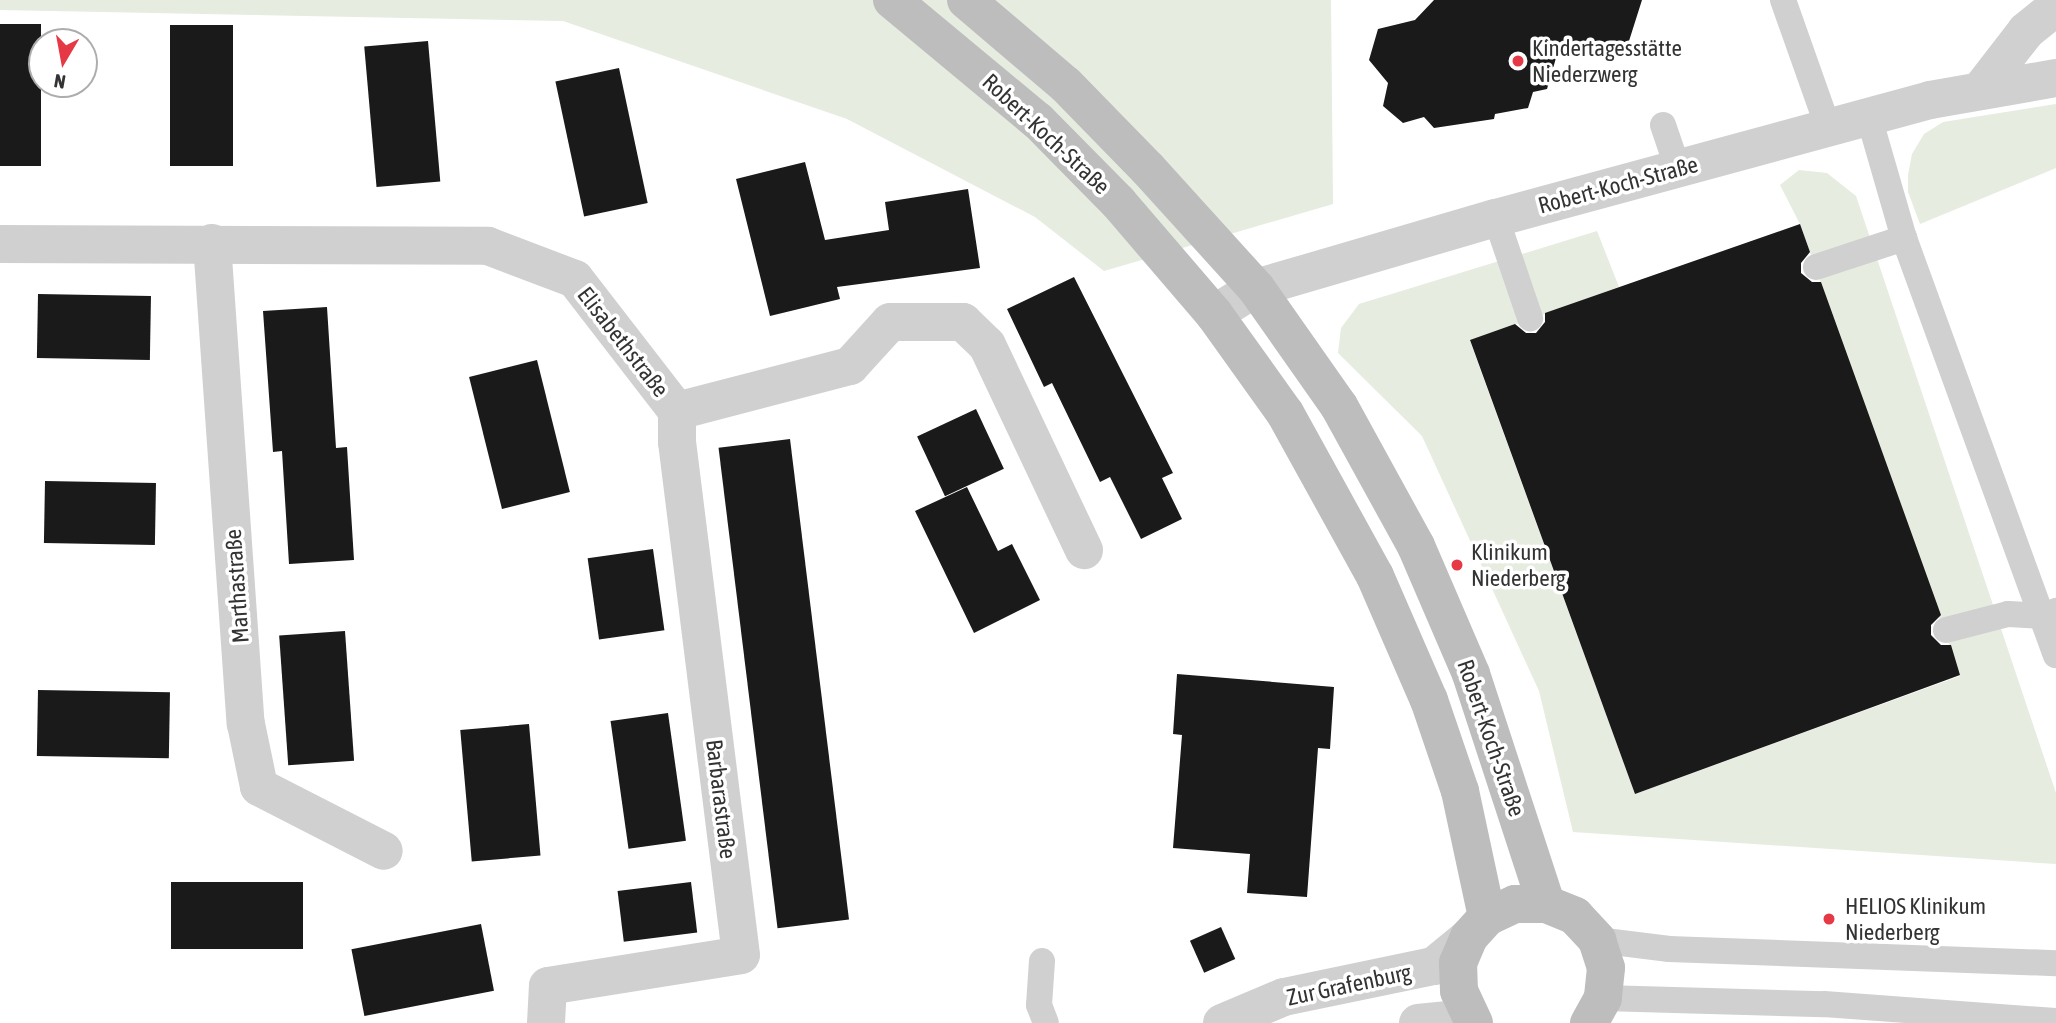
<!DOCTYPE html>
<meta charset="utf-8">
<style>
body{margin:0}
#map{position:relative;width:2056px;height:1023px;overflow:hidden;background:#fff;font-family:"Asap Condensed",sans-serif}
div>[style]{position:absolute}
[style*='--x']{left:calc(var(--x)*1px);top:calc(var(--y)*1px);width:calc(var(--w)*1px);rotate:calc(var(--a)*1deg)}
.green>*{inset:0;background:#e6ecdf}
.building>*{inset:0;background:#1a1a1a;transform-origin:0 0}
.lane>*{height:26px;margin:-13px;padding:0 13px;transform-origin:13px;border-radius:13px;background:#d0d0d0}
.street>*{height:38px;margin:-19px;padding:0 19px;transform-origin:19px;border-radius:19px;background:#d0d0d0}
.secondary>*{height:38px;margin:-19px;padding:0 19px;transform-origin:19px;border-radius:19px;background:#bdbdbd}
.dots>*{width:19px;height:19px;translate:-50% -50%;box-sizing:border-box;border:4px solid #fff;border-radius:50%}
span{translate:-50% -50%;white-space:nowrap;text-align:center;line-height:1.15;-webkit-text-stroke:7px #fff;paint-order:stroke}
.poi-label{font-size:23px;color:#333}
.left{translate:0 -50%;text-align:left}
.street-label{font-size:23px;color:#333}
.north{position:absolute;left:28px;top:28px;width:70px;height:70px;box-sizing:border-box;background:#fff;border:2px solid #adadad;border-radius:50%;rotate:190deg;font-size:19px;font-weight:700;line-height:28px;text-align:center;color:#333}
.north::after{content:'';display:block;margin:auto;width:24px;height:32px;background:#e63946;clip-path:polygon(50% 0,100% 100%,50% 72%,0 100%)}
</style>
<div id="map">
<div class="green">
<div style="clip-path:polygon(0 0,1331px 0,1333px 204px,1104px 271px,1035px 217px,847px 119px,563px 21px,0 10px)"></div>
<div style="clip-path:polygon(2056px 104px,2056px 168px,1920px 224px,1908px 192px,1908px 175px,1912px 154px,1924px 134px,1943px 122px)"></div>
<div style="clip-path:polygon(1799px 170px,1827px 173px,1856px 196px,2056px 793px,2056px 864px,1573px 832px,1539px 691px,1422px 436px,1338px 353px,1341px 328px,1359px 304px,1597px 231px,1619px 287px,1470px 341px,1635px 794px,1960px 676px,1800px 224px,1780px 185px)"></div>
</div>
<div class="building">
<div style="clip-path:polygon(1434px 0,1642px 0,1629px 41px,1556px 58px,1547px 89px,1533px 92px,1528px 108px,1495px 114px,1494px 119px,1434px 128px,1424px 117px,1403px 123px,1383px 106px,1388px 83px,1369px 60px,1378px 29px,1415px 20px)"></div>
<div style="left:0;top:24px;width:41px;height:142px"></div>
<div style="left:170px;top:25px;width:63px;height:141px"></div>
<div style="left:428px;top:41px;width:141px;height:64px;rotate:85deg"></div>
<div style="left:619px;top:68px;width:138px;height:65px;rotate:78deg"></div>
<div style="clip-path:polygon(805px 162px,825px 240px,889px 230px,885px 202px,968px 189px,980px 268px,837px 287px,840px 299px,770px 316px,736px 179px)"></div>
<div style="clip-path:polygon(1800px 224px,1810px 252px,1801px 263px,1801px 273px,1812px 282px,1821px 282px,1941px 615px,1931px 625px,1931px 635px,1941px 645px,1951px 645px,1960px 675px,1635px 794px,1470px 340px,1515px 324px,1526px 333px,1536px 333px,1545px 322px,1545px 313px)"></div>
<div style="clip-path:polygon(1074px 277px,1173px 473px,1162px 478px,1182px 519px,1141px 539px,1110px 477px,1100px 482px,1052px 383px,1044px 387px,1007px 309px)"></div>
<div style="left:38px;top:294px;width:113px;height:64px;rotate:1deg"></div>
<div style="clip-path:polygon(327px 307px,336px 448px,347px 447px,354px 560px,289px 564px,282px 451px,273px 452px,263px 311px)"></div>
<div style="left:537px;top:360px;width:136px;height:70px;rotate:76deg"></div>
<div style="left:976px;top:409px;width:66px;height:65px;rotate:65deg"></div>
<div style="left:790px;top:439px;width:484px;height:72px;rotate:83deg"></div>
<div style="left:45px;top:481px;width:111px;height:62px;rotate:1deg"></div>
<div style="clip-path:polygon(967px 487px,998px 551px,1012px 544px,1040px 600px,974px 633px,915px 511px)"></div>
<div style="left:653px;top:549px;width:82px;height:66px;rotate:82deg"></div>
<div style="left:345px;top:631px;width:130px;height:66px;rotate:86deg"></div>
<div style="clip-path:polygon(1177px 674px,1334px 687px,1330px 749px,1318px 748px,1307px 897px,1247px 893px,1250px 854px,1173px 848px,1182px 735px,1173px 734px)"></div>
<div style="left:38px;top:690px;width:132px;height:66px;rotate:1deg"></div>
<div style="left:668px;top:713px;width:129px;height:58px;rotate:82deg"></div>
<div style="left:529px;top:724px;width:132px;height:69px;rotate:85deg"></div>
<div style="left:171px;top:882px;width:132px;height:67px"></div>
<div style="left:691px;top:882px;width:51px;height:74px;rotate:83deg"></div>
<div style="left:481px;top:924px;width:68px;height:132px;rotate:79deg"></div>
<div style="left:1221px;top:927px;width:35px;height:34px;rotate:66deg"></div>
</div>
<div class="lane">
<div style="--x:1783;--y:0;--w:135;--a:70.5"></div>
<div style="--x:1869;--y:117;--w:126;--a:73.9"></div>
<div style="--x:1904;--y:238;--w:444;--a:70"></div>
<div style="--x:1663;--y:125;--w:46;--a:71.2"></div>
<div style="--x:1496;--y:218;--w:106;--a:71.2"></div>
<div style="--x:1816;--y:267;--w:93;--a:-18.2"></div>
<div style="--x:1946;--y:630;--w:64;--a:-14.5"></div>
<div style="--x:2008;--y:614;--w:34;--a:3"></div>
<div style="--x:2042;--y:616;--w:15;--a:-20"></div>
<div style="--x:1597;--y:940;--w:73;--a:7.1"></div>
<div style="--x:1669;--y:949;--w:387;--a:2.1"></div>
<div style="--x:1042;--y:961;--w:44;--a:93.9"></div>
<div style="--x:1039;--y:1005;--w:19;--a:69"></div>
<div style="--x:1603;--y:998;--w:221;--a:1.6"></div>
<div style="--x:1824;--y:1004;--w:233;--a:4.2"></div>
</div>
<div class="street">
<div style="--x:1982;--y:88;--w:72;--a:-52.3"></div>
<div style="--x:2026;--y:31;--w:38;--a:-39"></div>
<div style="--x:212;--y:243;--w:482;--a:86"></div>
<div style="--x:246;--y:724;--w:64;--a:78.3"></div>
<div style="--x:259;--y:787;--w:140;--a:27.1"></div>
<div style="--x:0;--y:244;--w:488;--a:0.2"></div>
<div style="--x:488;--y:246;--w:93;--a:20.8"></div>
<div style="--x:575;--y:279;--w:167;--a:52.3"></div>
<div style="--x:1214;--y:314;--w:49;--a:-31.8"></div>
<div style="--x:1256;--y:288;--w:250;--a:-16.3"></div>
<div style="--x:1496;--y:218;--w:450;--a:-15.2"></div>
<div style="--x:1930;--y:100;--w:128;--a:-9.9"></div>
<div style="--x:677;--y:411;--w:179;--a:-14.6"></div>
<div style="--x:850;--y:366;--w:59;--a:-47.7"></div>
<div style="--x:890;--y:322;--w:73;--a:0"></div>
<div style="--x:963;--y:322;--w:33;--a:44"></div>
<div style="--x:987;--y:345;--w:227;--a:64.7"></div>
<div style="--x:546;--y:1023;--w:37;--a:-87"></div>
<div style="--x:548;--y:986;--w:195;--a:-9.1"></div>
<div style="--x:741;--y:955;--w:517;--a:-97.11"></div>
<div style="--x:677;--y:442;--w:31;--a:-90"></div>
<div style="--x:1222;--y:1023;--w:67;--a:-22.8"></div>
<div style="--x:1284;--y:997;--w:153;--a:-11.7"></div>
<div style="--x:1434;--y:966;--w:45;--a:-39.6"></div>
<div style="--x:1418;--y:1023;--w:51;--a:-5.6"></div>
</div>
<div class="secondary">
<div style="--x:892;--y:0;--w:190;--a:39.7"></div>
<div style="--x:1038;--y:121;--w:114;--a:45.4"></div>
<div style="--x:1118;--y:202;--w:148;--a:49.4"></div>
<div style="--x:1214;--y:314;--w:122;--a:54.4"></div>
<div style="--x:1285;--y:413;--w:186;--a:61.1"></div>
<div style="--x:1375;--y:576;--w:135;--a:66.5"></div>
<div style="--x:1429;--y:700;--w:96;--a:71.2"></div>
<div style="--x:1460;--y:791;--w:129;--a:77.9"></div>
<div style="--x:966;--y:0;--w:131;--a:40.4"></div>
<div style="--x:1066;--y:85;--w:117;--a:45.7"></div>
<div style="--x:1148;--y:169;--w:161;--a:47.8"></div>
<div style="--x:1256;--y:288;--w:144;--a:54.9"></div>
<div style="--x:1339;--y:406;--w:160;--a:61.2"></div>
<div style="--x:1416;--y:546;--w:139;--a:66.7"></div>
<div style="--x:1471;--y:674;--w:242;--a:71.9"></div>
<div style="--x:1474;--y:1023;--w:35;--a:-115"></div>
<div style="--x:1459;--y:991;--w:28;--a:-92"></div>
<div style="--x:1458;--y:963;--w:28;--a:-67"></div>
<div style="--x:1469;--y:937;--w:27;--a:-48"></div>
<div style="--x:1487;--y:917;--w:31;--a:-25"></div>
<div style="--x:1515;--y:904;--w:31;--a:0"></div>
<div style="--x:1546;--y:904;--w:31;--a:22"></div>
<div style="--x:1575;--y:916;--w:33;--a:47"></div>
<div style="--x:1597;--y:940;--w:29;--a:72"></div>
<div style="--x:1606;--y:968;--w:30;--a:96"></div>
<div style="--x:1603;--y:998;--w:29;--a:119"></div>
</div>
<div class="dots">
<div style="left:1518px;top:61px;background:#e63946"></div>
<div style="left:1457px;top:565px;background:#e63946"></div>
<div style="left:1829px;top:919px;background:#e63946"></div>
</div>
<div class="poi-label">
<span class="left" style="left:1532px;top:61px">Kindertagesstätte<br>Niederzwerg</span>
<span class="left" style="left:1471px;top:565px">Klinikum<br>Niederberg</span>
<span class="left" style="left:1845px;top:919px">HELIOS Klinikum<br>Niederberg</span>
</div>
<div class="street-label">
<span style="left:1046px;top:134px;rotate:43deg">Robert-Koch-Straße</span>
<span style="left:1618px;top:185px;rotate:-15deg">Robert-Koch-Straße</span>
<span style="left:623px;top:342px;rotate:52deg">Elisabethstraße</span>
<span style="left:237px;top:586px;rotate:-94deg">Marthastraße</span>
<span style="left:1491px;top:738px;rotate:71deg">Robert-Koch-Straße</span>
<span style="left:721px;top:799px;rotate:83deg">Barbarastraße</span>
<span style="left:1349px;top:985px;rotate:-12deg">Zur Grafenburg</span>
</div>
<div class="north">N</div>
</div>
